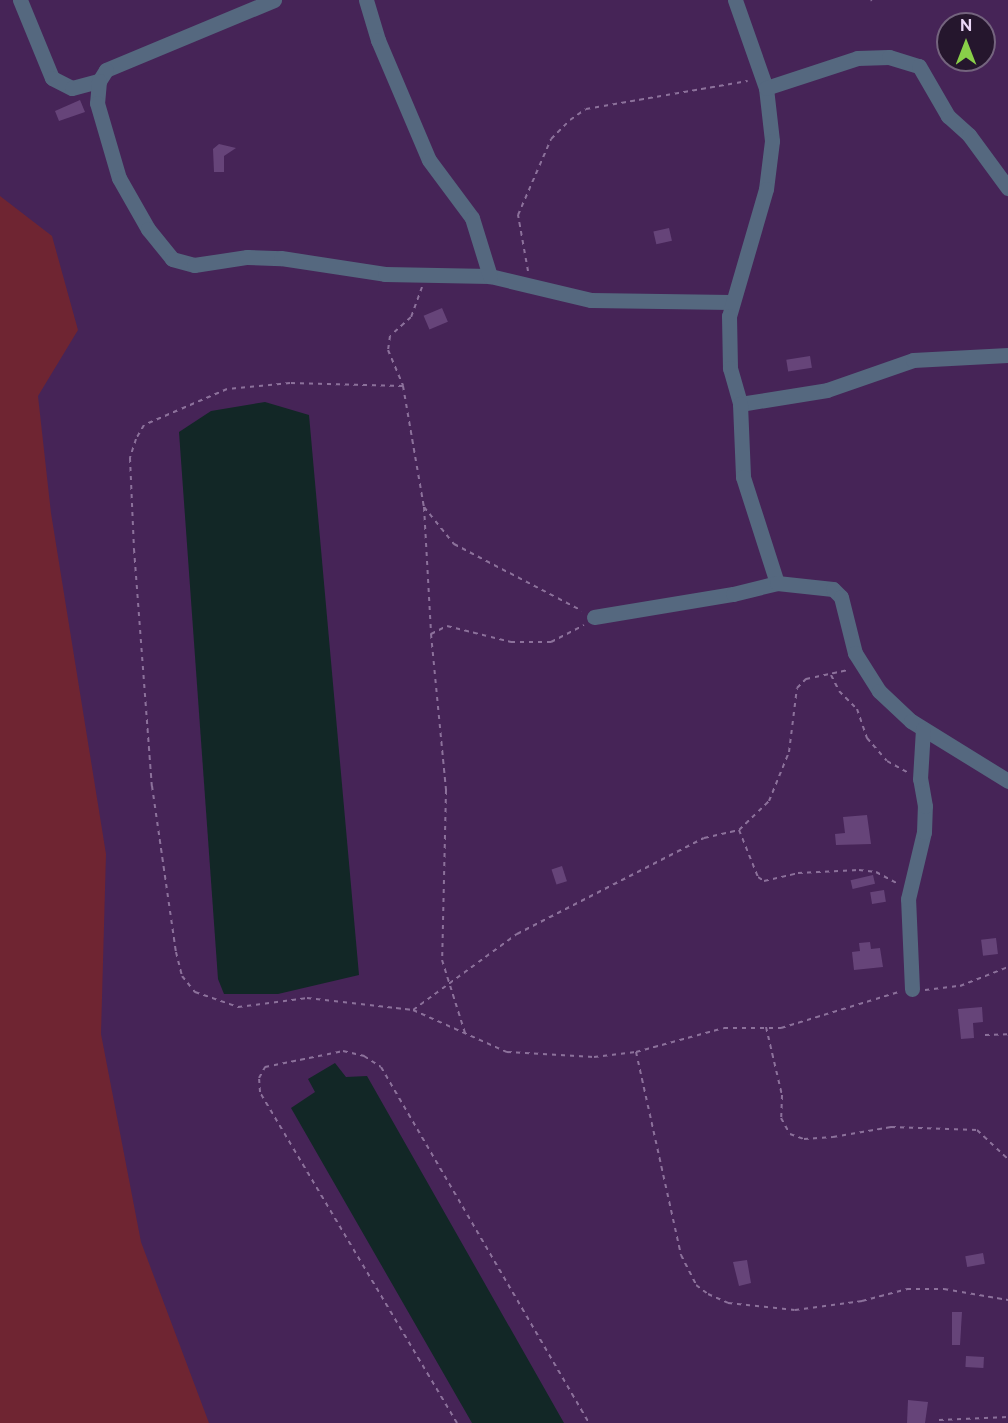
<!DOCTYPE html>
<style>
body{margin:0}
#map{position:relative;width:1008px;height:1423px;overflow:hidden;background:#462457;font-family:Raleway,sans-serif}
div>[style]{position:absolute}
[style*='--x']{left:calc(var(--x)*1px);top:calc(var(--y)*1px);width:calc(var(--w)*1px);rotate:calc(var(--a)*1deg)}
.green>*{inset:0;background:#6f2532}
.water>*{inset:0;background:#122726}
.building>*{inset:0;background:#664479;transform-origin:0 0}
.path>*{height:2px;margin-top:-1px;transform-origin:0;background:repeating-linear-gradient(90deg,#8c719b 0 4.5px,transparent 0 9px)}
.minor>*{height:15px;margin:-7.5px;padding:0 7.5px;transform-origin:7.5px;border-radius:7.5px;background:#55687f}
span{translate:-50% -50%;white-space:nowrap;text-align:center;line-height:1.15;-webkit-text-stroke:6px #25162d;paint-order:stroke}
.north{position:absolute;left:936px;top:12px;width:60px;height:60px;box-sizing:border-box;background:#25162d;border:2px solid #74647e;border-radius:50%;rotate:0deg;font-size:16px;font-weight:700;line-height:24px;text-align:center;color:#ebd8f7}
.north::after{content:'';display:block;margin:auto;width:21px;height:27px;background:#89cf49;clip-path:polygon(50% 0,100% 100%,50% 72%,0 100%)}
</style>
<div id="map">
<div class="green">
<div style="clip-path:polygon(0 196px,52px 236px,78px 330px,38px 396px,51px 513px,106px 854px,101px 1034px,141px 1242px,209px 1423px,0 1423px)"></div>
</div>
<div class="water">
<div style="clip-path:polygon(265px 402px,309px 415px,359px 975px,278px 994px,224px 994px,218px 979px,179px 432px,211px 411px)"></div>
<div style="clip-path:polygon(335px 1063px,346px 1077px,367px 1076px,564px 1423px,472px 1423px,291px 1108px,315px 1092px,308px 1079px)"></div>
</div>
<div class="building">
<div style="clip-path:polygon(80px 100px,85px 112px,59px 121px,55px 111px)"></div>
<div style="clip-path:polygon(219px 144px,236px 148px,224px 156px,224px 172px,214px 172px,213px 149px)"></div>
<div style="left:669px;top:228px;width:13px;height:16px;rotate:77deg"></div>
<div style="left:442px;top:308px;width:15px;height:20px;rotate:67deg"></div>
<div style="left:810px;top:356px;width:12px;height:24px;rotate:81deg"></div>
<div style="clip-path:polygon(867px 815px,871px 844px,836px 845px,835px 834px,845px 833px,843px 817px)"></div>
<div style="left:562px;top:866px;width:16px;height:11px;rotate:72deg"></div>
<div style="left:873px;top:875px;width:9px;height:23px;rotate:77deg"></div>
<div style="left:884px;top:890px;width:12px;height:14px;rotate:81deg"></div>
<div style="left:996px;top:938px;width:16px;height:15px;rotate:83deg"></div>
<div style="clip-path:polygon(870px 942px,871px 949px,880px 948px,883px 967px,854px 970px,852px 952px,860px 951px,859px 943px)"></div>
<div style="clip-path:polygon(982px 1007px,983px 1022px,973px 1023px,974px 1038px,961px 1039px,958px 1009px)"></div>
<div style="left:983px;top:1253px;width:11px;height:18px;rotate:80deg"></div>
<div style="clip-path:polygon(747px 1260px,751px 1283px,739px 1286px,733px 1262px)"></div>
<div style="clip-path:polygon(952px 1312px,962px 1312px,960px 1345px,952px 1345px)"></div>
<div style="left:966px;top:1356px;width:18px;height:11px;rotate:3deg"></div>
<div style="clip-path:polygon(908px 1400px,928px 1402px,925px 1423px,907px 1423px)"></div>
</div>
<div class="path">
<div style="--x:871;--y:0;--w:1;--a:45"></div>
<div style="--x:528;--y:271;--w:57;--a:-100.1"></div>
<div style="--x:518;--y:215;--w:83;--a:-66.5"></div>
<div style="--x:551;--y:139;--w:27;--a:-45"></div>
<div style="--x:570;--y:120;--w:19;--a:-35"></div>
<div style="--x:586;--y:109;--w:164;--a:-9.8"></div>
<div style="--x:422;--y:287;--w:32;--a:110"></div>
<div style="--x:411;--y:317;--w:28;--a:138"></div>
<div style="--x:390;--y:336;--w:14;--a:98"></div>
<div style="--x:388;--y:350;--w:39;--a:67"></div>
<div style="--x:403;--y:386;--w:123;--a:80.2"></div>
<div style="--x:424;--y:507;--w:127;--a:86.8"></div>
<div style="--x:431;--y:634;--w:157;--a:84.5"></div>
<div style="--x:446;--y:790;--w:170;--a:91.3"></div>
<div style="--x:442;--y:960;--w:80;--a:72.5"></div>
<div style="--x:403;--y:386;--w:113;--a:-178.5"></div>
<div style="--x:290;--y:383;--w:63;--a:174.6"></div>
<div style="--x:227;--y:389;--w:90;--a:156.6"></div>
<div style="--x:144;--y:425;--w:16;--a:120"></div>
<div style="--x:136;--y:439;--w:20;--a:108"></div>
<div style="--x:130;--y:458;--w:91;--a:87.5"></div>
<div style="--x:134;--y:549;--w:238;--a:85.7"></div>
<div style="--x:152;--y:786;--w:168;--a:81.8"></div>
<div style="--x:176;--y:952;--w:25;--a:76"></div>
<div style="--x:182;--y:976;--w:21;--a:51"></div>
<div style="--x:195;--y:992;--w:46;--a:19.2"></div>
<div style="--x:238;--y:1007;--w:70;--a:-7.4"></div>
<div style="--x:307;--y:998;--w:107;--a:6.5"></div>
<div style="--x:413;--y:1010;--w:103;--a:24.1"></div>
<div style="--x:507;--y:1052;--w:87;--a:3.3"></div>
<div style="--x:594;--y:1057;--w:42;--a:-6.8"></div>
<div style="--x:636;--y:1052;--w:91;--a:-15.3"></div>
<div style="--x:724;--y:1028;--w:57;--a:0"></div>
<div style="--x:781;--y:1028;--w:123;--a:-17"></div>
<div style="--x:424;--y:507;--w:48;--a:51"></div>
<div style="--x:454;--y:544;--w:144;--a:27.6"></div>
<div style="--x:431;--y:634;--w:18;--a:-27"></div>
<div style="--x:447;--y:626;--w:66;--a:14"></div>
<div style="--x:511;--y:642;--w:40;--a:0"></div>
<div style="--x:551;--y:642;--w:37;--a:-27"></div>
<div style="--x:831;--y:675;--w:18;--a:63"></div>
<div style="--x:839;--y:691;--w:25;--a:45"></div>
<div style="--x:857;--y:709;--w:31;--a:71"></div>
<div style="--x:867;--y:738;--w:30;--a:49"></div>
<div style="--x:887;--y:761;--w:23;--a:29"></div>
<div style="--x:739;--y:830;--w:51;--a:68"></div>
<div style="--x:758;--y:877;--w:7;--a:34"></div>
<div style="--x:764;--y:881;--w:35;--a:-13"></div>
<div style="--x:798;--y:873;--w:61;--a:-2.8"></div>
<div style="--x:859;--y:870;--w:17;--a:7"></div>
<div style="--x:876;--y:872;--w:24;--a:28"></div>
<div style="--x:925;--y:990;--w:35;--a:-7"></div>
<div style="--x:960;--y:986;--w:52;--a:-21.6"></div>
<div style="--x:413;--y:1010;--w:129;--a:-36.2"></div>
<div style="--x:517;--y:934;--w:210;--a:-27.2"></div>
<div style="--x:704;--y:838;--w:36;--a:-13"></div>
<div style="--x:739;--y:830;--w:42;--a:-44"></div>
<div style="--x:769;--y:801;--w:53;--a:-67.8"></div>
<div style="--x:789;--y:752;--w:64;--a:-82.9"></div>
<div style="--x:797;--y:688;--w:13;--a:-45"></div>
<div style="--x:806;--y:679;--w:43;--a:-12.1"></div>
<div style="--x:766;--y:1027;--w:70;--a:76.8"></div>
<div style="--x:782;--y:1095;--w:23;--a:92"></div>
<div style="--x:781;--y:1118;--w:18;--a:61"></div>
<div style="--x:790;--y:1134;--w:15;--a:20"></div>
<div style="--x:804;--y:1139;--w:29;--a:-4"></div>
<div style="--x:833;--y:1137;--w:59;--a:-9.8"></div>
<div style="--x:891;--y:1127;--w:86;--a:2"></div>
<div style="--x:977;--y:1130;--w:42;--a:43.1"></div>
<div style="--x:985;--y:1035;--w:23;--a:-2"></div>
<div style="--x:636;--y:1052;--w:208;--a:77.5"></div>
<div style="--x:681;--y:1255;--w:34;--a:63"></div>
<div style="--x:696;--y:1285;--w:15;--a:37"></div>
<div style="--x:708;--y:1294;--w:22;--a:24"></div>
<div style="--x:728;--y:1303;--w:67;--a:6"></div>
<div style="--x:795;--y:1310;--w:68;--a:-7.7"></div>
<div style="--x:862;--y:1301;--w:47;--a:-14.9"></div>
<div style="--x:907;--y:1289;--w:37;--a:0"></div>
<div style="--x:944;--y:1289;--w:65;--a:9.8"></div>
<div style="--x:939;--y:1420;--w:69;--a:-2.5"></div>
<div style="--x:457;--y:1423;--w:385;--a:-120.8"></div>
<div style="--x:260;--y:1092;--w:14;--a:-94"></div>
<div style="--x:259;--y:1078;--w:13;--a:-61"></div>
<div style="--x:265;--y:1067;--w:80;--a:-11.6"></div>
<div style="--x:343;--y:1051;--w:22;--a:13"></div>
<div style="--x:364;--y:1056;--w:20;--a:33"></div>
<div style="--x:381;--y:1067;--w:412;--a:59.7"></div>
</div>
<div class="minor">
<div style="--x:20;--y:0;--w:84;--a:67.7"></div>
<div style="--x:52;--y:78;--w:22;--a:27"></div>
<div style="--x:72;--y:88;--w:28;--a:-15"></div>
<div style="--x:274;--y:0;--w:182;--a:157.4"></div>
<div style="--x:106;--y:70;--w:13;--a:122"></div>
<div style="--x:99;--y:81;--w:22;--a:95"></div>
<div style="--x:97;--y:103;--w:78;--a:73.7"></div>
<div style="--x:119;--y:178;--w:59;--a:60.4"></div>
<div style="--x:148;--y:229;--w:38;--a:51"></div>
<div style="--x:172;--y:259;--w:23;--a:15"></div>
<div style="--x:194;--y:265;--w:54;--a:-8.6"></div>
<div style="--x:247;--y:257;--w:34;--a:2"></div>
<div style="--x:281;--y:258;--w:105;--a:8.7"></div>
<div style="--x:385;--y:274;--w:105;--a:1.1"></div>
<div style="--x:490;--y:276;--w:104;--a:13.4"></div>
<div style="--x:591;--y:300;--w:140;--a:0.8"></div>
<div style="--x:366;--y:0;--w:42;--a:73.3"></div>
<div style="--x:378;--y:40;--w:130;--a:67"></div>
<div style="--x:429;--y:160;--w:72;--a:53.4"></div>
<div style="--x:472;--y:218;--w:61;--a:72.8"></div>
<div style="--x:735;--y:0;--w:93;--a:70.6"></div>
<div style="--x:766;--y:88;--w:53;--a:83.5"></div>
<div style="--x:772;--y:141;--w:48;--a:97.1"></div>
<div style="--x:766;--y:189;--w:132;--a:106.2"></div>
<div style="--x:729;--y:316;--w:52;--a:88.9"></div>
<div style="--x:730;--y:368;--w:37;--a:74"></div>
<div style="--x:740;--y:404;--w:88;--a:-9.1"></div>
<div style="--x:827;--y:390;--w:91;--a:-19.2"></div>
<div style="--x:913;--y:360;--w:95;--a:-3"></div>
<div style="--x:766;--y:88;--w:96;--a:-18.2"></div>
<div style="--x:857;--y:58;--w:32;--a:-2"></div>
<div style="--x:889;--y:57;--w:31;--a:17"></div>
<div style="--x:919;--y:66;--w:58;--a:59.9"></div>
<div style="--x:948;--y:116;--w:28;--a:42"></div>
<div style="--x:969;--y:135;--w:66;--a:53.7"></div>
<div style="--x:740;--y:404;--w:73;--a:87.6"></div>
<div style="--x:743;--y:477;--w:111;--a:72.2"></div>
<div style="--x:594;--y:617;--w:141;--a:-9.4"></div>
<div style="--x:733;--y:594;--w:45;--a:-14"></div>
<div style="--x:777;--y:583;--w:56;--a:6.1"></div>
<div style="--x:833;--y:589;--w:11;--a:45"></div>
<div style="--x:841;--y:597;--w:58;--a:76"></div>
<div style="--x:855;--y:653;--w:45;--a:57.7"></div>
<div style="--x:879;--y:691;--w:44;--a:43.2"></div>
<div style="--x:911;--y:721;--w:114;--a:31.7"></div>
<div style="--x:912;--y:989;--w:90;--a:-92.5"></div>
<div style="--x:908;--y:899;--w:69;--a:-76.6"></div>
<div style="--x:924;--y:832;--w:26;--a:-88"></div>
<div style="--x:925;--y:806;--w:27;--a:-100"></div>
<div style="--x:920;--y:779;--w:50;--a:-86.6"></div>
</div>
<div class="north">N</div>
</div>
